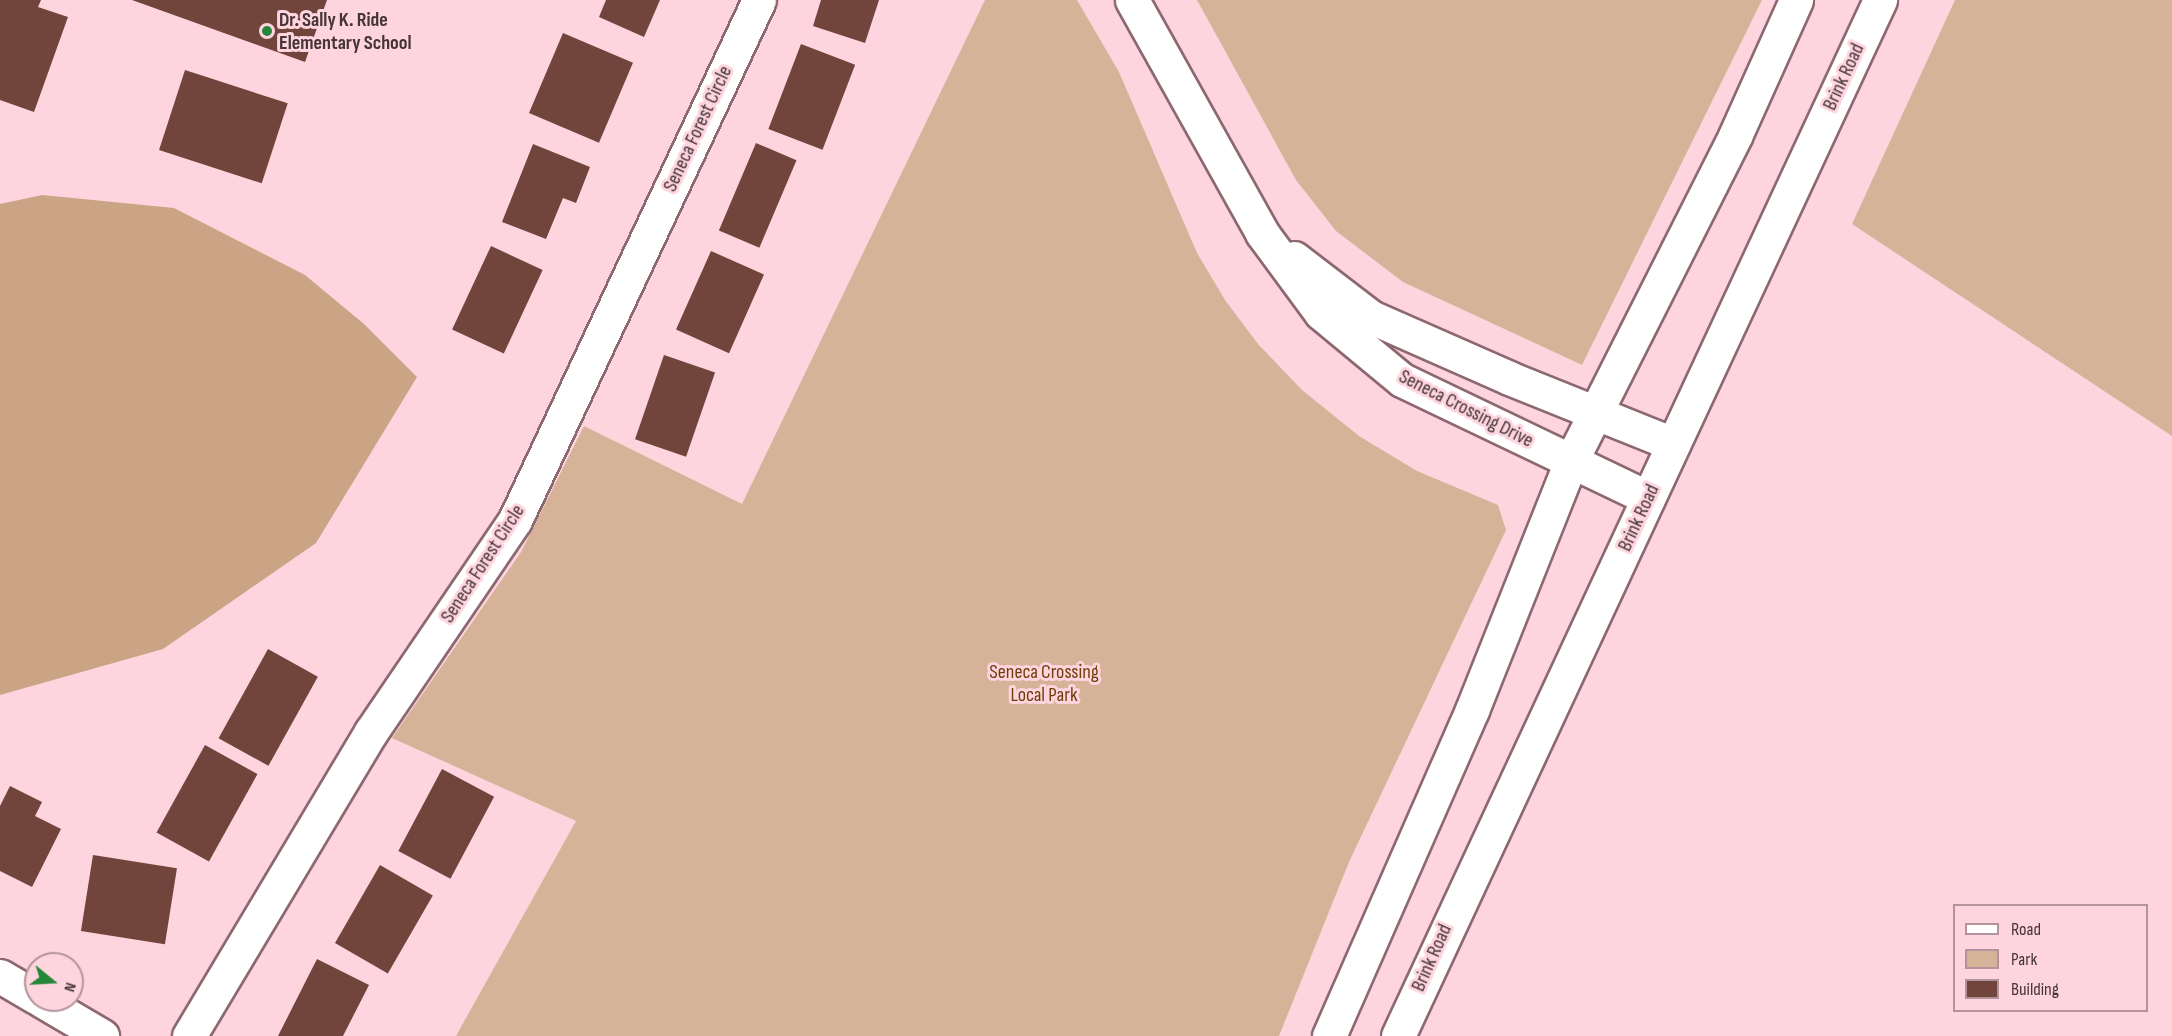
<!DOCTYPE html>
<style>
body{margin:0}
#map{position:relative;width:2172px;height:1036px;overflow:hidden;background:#fed4de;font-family:"Sofia Sans Condensed",sans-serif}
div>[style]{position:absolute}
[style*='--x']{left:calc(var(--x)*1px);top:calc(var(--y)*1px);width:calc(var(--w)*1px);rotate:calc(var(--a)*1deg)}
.green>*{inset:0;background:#d6b398}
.forest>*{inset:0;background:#cba485}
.building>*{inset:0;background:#71453c;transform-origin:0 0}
.roads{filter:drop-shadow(2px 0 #8c6871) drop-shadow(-2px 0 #8c6871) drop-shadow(0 2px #8c6871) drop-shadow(0 -2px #8c6871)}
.minor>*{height:33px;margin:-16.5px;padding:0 16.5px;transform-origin:16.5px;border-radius:16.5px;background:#fff}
.major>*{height:33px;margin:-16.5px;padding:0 16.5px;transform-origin:16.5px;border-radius:16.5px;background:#fff}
.dots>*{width:16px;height:16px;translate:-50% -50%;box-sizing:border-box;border:3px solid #fed4de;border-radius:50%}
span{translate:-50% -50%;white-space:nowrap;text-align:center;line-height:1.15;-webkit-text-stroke:6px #fed4de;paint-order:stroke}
.poi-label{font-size:20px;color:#453438;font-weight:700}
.left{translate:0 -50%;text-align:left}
.street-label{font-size:20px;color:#453438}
.park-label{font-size:20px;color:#703e08}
.legend{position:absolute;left:1953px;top:904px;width:195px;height:108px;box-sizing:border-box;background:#fed4de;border:2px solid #b4949c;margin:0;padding:8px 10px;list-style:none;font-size:18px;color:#453438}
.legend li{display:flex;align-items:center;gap:12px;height:30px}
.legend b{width:30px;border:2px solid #b4949c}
.north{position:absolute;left:24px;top:952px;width:60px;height:60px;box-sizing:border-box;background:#fed4de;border:2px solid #b4949c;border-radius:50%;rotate:108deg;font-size:16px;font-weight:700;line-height:24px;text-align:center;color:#453438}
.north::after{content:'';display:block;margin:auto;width:21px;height:27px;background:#26873b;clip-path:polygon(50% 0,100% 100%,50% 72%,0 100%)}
</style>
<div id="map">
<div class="green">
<div style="clip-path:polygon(985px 0,1077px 0,1119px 72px,1197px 253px,1225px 300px,1258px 344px,1302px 390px,1359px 436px,1417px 471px,1498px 505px,1506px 530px,1349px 862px,1279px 1036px,456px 1036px,576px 821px,392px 738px,521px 552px,584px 426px,742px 504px)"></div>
<div style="clip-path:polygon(1197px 0,1762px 0,1582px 365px,1403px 282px,1336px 231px,1296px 180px)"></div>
<div style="clip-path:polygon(1955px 0,2172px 0,2172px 436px,1852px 224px)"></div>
</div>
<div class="forest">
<div style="clip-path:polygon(42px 195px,174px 208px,305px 275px,364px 324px,417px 377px,316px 543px,163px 649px,0 695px,0 204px)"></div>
</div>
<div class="building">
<div style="clip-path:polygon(0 0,41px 0,38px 7px,68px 17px,34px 112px,0 100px)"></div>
<div style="clip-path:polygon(132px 0,327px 0,305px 62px)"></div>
<div style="clip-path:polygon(606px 0,660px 0,644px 37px,599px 17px)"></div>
<div style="clip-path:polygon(821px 0,879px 0,865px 43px,813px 26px)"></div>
<div style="left:563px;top:33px;width:76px;height:87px;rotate:23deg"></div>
<div style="left:801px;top:44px;width:58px;height:91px;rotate:21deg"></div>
<div style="left:185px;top:70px;width:108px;height:84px;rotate:18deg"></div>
<div style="left:756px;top:143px;width:44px;height:95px;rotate:23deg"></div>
<div style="clip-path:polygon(533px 144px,590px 167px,576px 203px,563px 198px,546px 239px,502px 222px)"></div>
<div style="left:491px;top:246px;width:57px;height:92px;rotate:25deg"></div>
<div style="left:711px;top:251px;width:58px;height:86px;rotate:24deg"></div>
<div style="left:664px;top:355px;width:54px;height:89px;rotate:19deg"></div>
<div style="left:268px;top:649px;width:57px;height:102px;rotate:29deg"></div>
<div style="left:205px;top:745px;width:60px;height:100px;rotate:29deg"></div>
<div style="left:442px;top:769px;width:59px;height:93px;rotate:28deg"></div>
<div style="clip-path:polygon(10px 786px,42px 802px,35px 816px,61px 829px,32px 887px,0 871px,0 806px)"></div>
<div style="left:93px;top:855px;width:85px;height:77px;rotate:9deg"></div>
<div style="left:380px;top:865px;width:61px;height:90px;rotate:30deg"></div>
<div style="clip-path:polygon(317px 959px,369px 985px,343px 1036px,278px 1036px)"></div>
</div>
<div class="roads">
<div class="minor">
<div style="--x:1132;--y:0;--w:267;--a:60.8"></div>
<div style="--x:1262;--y:233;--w:99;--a:53.6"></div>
<div style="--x:1321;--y:313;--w:105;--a:39.6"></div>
<div style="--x:1402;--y:380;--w:273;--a:25.6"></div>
<div style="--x:1294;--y:258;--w:97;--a:37.5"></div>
<div style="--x:1371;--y:317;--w:151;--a:23.8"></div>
<div style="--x:1509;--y:378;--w:177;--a:21.9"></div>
<div style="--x:0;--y:976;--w:42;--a:30.3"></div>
<div style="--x:41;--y:1000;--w:71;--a:30.5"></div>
<div style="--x:189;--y:1036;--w:354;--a:-59.1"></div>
<div style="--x:371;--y:732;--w:256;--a:-55.8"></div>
<div style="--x:515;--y:520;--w:574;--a:-64.86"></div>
</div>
<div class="major">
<div style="--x:1329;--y:1036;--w:356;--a:-66.3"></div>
<div style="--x:1472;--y:710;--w:268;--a:-68.3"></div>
<div style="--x:1571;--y:461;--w:364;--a:-63.2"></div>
<div style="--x:1735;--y:136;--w:149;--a:-65.8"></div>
<div style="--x:1398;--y:1036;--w:1143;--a:-65.05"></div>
</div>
</div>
<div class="dots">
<div style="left:267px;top:31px;background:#26873b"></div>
</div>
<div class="poi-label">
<span class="left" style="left:279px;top:32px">Dr. Sally K. Ride<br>Elementary School</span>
</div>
<div class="street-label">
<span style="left:1844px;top:77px;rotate:-65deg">Brink Road</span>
<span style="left:698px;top:129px;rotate:-65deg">Seneca Forest Circle</span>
<span style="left:1466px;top:409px;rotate:27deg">Seneca Crossing Drive</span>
<span style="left:1639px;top:518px;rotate:-65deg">Brink Road</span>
<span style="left:483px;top:564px;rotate:-57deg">Seneca Forest Circle</span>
<span style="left:1432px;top:958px;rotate:-66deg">Brink Road</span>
</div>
<div class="park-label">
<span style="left:1044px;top:684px">Seneca Crossing<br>Local Park</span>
</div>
<ul class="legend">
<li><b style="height:8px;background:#fff"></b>Road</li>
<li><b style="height:16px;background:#d6b398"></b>Park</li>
<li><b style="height:16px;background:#71453c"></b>Building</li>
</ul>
<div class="north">N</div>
</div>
